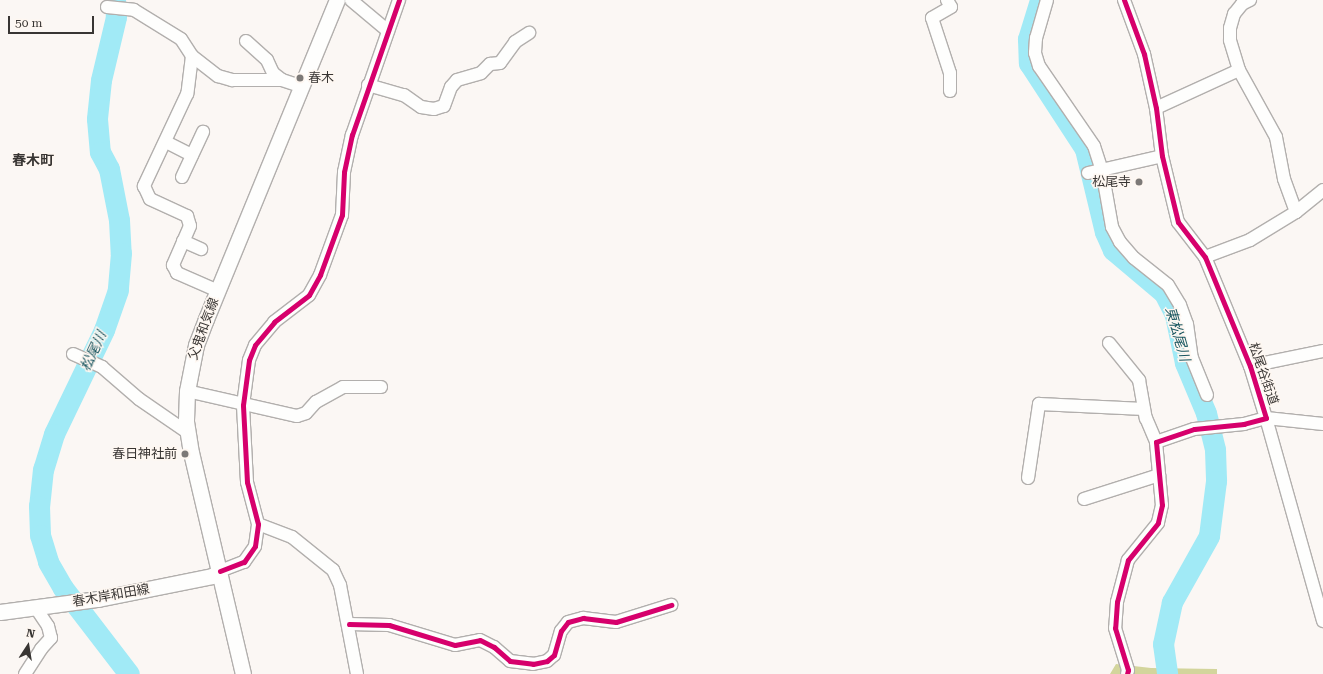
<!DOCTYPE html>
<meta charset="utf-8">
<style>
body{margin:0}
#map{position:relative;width:1323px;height:674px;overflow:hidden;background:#fbf7f4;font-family:"Roboto Serif","Noto Sans JP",serif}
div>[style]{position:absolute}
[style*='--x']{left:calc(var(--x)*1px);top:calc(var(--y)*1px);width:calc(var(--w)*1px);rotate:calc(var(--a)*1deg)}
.forest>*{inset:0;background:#d3d59c}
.river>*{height:21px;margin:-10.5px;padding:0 10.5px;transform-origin:10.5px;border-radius:10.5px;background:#a1eaf6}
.roads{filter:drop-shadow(1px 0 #b2afad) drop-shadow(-1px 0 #b2afad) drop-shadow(0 1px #b2afad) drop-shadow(0 -1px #b2afad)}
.minor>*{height:12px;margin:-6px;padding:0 6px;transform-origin:6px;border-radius:6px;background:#fefefd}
.major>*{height:15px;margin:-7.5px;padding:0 7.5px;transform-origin:7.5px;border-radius:7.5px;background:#fefefd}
.cycleway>*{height:5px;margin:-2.5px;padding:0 2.5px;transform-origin:2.5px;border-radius:2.5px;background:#d6006c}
.dots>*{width:11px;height:11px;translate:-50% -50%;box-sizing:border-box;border:2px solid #fef7f1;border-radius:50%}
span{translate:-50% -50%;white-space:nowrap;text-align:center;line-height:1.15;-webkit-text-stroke:3px #fef7f1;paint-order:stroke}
.poi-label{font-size:13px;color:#383533}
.left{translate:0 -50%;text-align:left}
.right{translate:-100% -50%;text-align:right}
.street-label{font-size:13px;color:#383533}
.neighbourhood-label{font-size:14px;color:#383533;font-weight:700}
.water-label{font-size:14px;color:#17555f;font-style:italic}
.north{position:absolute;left:8px;top:626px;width:40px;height:40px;-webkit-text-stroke:3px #fef7f1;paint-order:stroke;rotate:12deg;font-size:11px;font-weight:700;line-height:16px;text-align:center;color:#383533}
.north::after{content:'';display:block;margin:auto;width:14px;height:18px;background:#383533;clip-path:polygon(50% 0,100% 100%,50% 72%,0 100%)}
.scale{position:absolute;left:8px;top:16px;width:86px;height:18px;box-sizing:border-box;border:2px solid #383533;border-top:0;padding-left:5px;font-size:12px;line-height:14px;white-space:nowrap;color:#383533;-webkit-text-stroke:3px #fef7f1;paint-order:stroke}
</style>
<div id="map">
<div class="forest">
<div style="clip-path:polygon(1116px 664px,1151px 668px,1217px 669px,1217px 674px,1110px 674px)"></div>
</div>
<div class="river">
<div style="--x:115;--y:0;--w:17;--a:87"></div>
<div style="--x:116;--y:17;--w:65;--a:103.4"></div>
<div style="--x:101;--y:80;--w:39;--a:96"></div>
<div style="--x:97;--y:119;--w:33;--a:85"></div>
<div style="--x:100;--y:152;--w:19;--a:62"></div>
<div style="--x:109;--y:169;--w:52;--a:78.9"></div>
<div style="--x:119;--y:220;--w:33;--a:87"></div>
<div style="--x:121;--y:253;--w:37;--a:95"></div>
<div style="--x:118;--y:290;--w:42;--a:109.3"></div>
<div style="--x:104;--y:330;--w:115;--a:115.7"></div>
<div style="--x:54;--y:434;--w:37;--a:107"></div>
<div style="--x:43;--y:469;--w:37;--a:96"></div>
<div style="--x:39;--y:506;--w:29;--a:88"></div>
<div style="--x:40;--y:535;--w:28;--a:73"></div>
<div style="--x:48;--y:562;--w:30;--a:60"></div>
<div style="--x:63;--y:588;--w:108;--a:52.5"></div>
<div style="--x:1040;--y:0;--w:41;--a:107.1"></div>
<div style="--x:1028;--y:39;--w:24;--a:88"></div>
<div style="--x:1029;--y:63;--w:103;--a:56.9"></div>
<div style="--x:1085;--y:149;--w:85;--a:76.5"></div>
<div style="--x:1105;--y:232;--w:20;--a:66"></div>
<div style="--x:1113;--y:250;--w:67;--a:40.1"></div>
<div style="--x:1164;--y:293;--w:25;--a:63"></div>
<div style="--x:1175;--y:315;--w:49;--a:78.2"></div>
<div style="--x:1185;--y:363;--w:54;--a:67.2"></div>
<div style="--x:1206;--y:413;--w:38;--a:76"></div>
<div style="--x:1215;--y:450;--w:31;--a:88"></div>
<div style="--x:1216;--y:481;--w:55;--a:97.3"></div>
<div style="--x:1209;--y:536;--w:76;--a:119.3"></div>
<div style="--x:1172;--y:602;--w:43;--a:102.1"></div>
<div style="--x:1163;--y:644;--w:30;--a:82"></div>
</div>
<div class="roads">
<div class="minor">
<div style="--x:351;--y:0;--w:48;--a:40"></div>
<div style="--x:947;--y:0;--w:8;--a:60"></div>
<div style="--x:951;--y:7;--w:22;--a:150"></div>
<div style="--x:932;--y:18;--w:58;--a:71.9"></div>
<div style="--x:950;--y:73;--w:18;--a:90"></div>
<div style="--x:1047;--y:0;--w:40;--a:106"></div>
<div style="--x:1036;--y:38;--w:15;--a:94"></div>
<div style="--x:1035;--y:53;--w:14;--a:73"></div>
<div style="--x:1039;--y:66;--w:97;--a:55.5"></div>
<div style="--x:1094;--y:146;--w:25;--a:72"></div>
<div style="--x:1102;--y:170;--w:58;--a:80"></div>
<div style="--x:1112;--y:227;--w:17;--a:62"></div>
<div style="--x:1120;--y:242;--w:21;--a:49"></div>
<div style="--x:1134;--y:258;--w:43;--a:38.5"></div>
<div style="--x:1168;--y:285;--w:23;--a:59"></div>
<div style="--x:1180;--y:305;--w:20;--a:70"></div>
<div style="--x:1187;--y:324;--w:34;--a:82"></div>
<div style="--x:1192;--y:358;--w:40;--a:68"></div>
<div style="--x:1124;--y:0;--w:58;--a:69.7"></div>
<div style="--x:1144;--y:54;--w:55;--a:77.5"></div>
<div style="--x:1156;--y:108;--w:48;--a:82.9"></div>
<div style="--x:1162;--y:156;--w:68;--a:76.4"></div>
<div style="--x:1178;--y:222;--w:44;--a:52.4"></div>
<div style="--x:1205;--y:257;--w:118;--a:67.6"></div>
<div style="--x:1250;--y:366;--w:54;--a:72.9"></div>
<div style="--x:1266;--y:418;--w:23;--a:165"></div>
<div style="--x:1244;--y:424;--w:50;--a:174.3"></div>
<div style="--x:1194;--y:429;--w:40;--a:161.1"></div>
<div style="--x:1156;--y:442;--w:63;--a:84.6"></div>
<div style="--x:1162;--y:505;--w:18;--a:103"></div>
<div style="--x:1158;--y:523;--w:48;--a:129"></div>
<div style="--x:1128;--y:560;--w:43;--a:104.7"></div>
<div style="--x:1117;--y:602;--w:26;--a:94"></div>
<div style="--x:1115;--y:628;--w:44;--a:72.8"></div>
<div style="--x:1128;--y:670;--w:4;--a:104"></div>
<div style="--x:107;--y:7;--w:27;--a:6"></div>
<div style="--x:134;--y:10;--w:55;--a:31.7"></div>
<div style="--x:181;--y:39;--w:20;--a:57"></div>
<div style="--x:192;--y:56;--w:33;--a:38"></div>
<div style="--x:218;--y:76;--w:15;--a:16"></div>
<div style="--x:232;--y:80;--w:50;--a:0"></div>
<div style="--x:282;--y:80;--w:20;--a:18"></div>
<div style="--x:246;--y:41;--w:28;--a:42"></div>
<div style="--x:267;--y:60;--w:14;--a:65"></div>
<div style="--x:273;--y:73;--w:11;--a:38"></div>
<div style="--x:192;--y:56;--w:38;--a:97"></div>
<div style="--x:187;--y:94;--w:102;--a:115.1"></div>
<div style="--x:144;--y:186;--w:14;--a:65"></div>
<div style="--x:150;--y:199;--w:41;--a:24.7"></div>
<div style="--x:187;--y:216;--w:10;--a:73"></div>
<div style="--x:190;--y:226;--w:43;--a:113.6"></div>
<div style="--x:173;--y:265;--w:9;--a:63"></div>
<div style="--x:177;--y:273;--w:45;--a:23.7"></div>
<div style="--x:368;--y:85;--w:37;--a:16"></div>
<div style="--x:404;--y:95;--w:21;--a:35"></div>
<div style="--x:421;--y:107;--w:13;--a:9"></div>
<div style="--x:434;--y:109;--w:10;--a:-17"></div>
<div style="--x:444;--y:106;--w:20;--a:-70"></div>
<div style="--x:451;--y:87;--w:9;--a:-49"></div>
<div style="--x:457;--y:80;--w:25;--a:-16"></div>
<div style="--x:481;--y:73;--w:13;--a:-45"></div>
<div style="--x:490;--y:64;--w:10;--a:-6"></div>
<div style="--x:500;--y:63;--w:26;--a:-54"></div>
<div style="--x:515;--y:42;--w:17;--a:-33"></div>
<div style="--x:1156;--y:108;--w:91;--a:-24.6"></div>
<div style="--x:166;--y:142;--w:29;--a:27"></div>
<div style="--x:1088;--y:173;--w:76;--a:-12.9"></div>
<div style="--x:182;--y:177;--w:50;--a:-65"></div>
<div style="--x:1296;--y:212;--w:35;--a:-39"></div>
<div style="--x:183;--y:241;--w:20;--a:24"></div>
<div style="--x:1205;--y:257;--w:48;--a:-20.7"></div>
<div style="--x:1250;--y:240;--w:54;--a:-31.3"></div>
<div style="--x:1296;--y:212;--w:35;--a:-110"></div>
<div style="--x:1284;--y:179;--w:43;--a:-100.8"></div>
<div style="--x:1276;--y:137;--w:77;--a:-118.9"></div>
<div style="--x:1239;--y:70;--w:31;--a:-107"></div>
<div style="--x:1230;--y:40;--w:12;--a:-90"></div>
<div style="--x:1230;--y:28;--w:15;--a:-74"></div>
<div style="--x:1234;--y:14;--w:13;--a:-51"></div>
<div style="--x:1242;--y:4;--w:9;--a:-27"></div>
<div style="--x:1109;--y:343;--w:48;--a:51"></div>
<div style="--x:1139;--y:380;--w:39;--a:80"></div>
<div style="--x:1146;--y:418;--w:26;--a:67"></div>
<div style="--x:73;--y:354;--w:32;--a:24"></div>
<div style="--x:102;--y:367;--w:49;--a:40.9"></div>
<div style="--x:139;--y:399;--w:58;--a:34.5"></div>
<div style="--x:1250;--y:366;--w:75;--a:-11.6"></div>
<div style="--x:187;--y:391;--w:113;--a:12.8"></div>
<div style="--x:297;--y:416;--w:9;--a:-18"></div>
<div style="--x:306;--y:413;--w:15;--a:-48"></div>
<div style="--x:316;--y:402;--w:31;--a:-29"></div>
<div style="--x:343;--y:387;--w:38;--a:0"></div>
<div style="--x:1323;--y:424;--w:57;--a:-174"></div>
<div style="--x:1266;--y:418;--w:211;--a:74.3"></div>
<div style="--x:1028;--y:478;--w:75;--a:-81.5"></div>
<div style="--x:1039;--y:404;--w:105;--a:2.7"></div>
<div style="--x:1084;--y:499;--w:79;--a:-17.7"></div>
<div style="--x:258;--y:524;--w:36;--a:21"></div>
<div style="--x:292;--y:537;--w:53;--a:38.8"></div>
<div style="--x:333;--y:570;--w:17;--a:65"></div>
<div style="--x:340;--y:585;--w:91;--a:79.2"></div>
<div style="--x:220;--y:571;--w:26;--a:-21"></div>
<div style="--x:244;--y:562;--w:19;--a:-55"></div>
<div style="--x:255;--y:546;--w:22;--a:-82"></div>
<div style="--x:258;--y:524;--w:43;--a:-104.7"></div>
<div style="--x:247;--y:482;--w:77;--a:-93"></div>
<div style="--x:243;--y:405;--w:45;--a:-82.4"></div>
<div style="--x:249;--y:360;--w:16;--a:-68"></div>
<div style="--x:255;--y:345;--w:30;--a:-50"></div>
<div style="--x:274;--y:322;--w:44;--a:-37.6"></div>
<div style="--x:309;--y:295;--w:23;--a:-61"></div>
<div style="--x:320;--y:275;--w:64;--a:-69.9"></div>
<div style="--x:342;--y:215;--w:43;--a:-87.3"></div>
<div style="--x:344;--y:172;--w:38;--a:-78"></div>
<div style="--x:352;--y:135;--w:143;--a:-70.8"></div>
<div style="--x:349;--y:624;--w:40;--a:1.4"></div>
<div style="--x:389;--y:625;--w:69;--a:16.9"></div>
<div style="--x:455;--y:645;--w:25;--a:-11"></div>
<div style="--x:480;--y:640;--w:16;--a:27"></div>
<div style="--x:494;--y:647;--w:21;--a:41"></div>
<div style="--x:510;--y:661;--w:23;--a:7"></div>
<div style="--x:533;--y:664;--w:14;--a:-12"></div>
<div style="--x:547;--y:661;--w:9;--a:-41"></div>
<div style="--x:554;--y:655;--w:25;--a:-74"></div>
<div style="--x:561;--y:631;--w:11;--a:-52"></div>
<div style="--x:568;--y:622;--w:16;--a:-15"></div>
<div style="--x:583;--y:618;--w:33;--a:7"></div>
<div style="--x:616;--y:622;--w:58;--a:-17.2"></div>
<div style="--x:25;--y:674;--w:30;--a:-57"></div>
<div style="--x:41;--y:649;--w:15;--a:-48"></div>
<div style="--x:51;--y:638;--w:12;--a:-104"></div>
<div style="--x:48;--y:626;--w:22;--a:-124"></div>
</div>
<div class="major">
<div style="--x:0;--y:612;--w:99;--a:-7.6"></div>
<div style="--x:98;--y:599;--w:116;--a:-11.4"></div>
<div style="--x:212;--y:576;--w:9;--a:-32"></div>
<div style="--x:243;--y:674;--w:227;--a:-103.2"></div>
<div style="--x:191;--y:453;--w:33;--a:-99"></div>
<div style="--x:186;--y:420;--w:29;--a:-88"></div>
<div style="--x:187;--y:391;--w:47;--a:-78.9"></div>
<div style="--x:196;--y:345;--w:28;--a:-69"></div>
<div style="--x:206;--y:319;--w:345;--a:-67.7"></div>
</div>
</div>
<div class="cycleway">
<div style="--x:1124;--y:0;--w:58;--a:69.7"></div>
<div style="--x:1144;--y:54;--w:55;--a:77.5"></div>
<div style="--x:1156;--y:108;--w:48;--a:82.9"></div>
<div style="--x:1162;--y:156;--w:68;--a:76.4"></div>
<div style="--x:1178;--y:222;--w:44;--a:52.4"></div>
<div style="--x:1205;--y:257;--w:118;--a:67.6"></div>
<div style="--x:1250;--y:366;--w:54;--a:72.9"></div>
<div style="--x:1266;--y:418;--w:23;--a:165"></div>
<div style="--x:1244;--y:424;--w:50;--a:174.3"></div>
<div style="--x:1194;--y:429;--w:40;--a:161.1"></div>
<div style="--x:1156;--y:442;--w:63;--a:84.6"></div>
<div style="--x:1162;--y:505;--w:18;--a:103"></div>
<div style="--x:1158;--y:523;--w:48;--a:129"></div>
<div style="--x:1128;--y:560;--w:43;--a:104.7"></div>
<div style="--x:1117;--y:602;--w:26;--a:94"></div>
<div style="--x:1115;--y:628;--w:44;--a:72.8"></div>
<div style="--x:1128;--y:670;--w:4;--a:104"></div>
<div style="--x:220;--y:571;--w:26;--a:-21"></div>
<div style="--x:244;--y:562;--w:19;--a:-55"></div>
<div style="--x:255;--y:546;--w:22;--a:-82"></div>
<div style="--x:258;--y:524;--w:43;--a:-104.7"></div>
<div style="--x:247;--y:482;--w:77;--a:-93"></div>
<div style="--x:243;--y:405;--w:45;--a:-82.4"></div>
<div style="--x:249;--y:360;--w:16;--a:-68"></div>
<div style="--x:255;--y:345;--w:30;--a:-50"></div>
<div style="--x:274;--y:322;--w:44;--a:-37.6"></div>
<div style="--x:309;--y:295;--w:23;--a:-61"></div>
<div style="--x:320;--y:275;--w:64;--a:-69.9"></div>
<div style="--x:342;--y:215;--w:43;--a:-87.3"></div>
<div style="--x:344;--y:172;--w:38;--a:-78"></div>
<div style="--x:352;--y:135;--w:143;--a:-70.8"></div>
<div style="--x:349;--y:624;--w:40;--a:1.4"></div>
<div style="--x:389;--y:625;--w:69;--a:16.9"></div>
<div style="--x:455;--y:645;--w:25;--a:-11"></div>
<div style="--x:480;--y:640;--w:16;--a:27"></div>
<div style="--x:494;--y:647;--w:21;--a:41"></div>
<div style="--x:510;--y:661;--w:23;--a:7"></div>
<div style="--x:533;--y:664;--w:14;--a:-12"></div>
<div style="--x:547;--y:661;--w:9;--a:-41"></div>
<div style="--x:554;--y:655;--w:25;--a:-74"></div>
<div style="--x:561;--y:631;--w:11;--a:-52"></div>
<div style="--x:568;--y:622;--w:16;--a:-15"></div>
<div style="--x:583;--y:618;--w:33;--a:7"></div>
<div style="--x:616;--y:622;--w:58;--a:-17.2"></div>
</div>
<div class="dots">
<div style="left:300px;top:78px;background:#7c7977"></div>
<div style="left:1139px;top:182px;background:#7c7977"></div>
<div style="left:185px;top:454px;background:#7c7977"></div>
</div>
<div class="poi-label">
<span class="left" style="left:308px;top:78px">春木</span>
<span class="right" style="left:1131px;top:182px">松尾寺</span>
<span class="right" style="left:177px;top:454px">春日神社前</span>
</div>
<div class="street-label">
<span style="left:204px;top:329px;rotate:-70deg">父鬼和気線</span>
<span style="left:1263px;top:374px;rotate:71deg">松尾谷街道</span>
<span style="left:111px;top:596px;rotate:-10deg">春木岸和田線</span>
</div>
<div class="neighbourhood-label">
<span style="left:33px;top:160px">春木町</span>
</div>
<div class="water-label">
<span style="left:1178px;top:334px;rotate:74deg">東松尾川</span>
<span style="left:93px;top:351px;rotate:-65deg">松尾川</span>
</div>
<div class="north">N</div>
<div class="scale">50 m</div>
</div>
